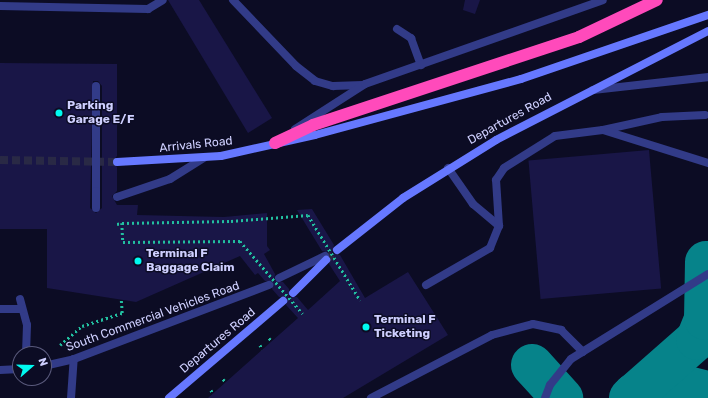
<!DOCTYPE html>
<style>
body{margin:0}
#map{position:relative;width:708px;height:398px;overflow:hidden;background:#0c0c24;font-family:Rubik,sans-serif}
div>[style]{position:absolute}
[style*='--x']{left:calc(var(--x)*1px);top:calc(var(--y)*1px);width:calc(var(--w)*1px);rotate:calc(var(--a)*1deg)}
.taxiway>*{height:42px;margin:-21px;padding:0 21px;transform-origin:21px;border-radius:21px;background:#06838a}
.building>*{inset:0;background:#191647;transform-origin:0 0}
.secondary-tunnel>*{height:8px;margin-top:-4px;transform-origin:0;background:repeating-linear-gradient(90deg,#292945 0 8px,transparent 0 12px)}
.path>*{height:2.5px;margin-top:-1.25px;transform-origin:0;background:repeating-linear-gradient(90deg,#22c0a0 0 2px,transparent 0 5px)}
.lane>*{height:8px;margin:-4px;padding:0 4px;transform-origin:4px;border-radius:4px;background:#323b88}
.secondary>*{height:8px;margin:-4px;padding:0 4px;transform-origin:4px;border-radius:4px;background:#6678ff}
.highway>*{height:12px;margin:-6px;padding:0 6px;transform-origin:6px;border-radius:6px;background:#ff4abb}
.path-bridge>*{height:2.5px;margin-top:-1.25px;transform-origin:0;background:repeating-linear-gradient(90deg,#22c0a0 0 2px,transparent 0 5px)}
.lane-bridge>*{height:8px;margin:-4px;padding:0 4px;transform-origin:4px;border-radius:4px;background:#323b88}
.dots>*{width:11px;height:11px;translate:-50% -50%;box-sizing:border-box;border:2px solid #0c0c24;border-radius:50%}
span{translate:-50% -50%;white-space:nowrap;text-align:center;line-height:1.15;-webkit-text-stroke:3px #0c0c24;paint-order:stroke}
.poi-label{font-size:12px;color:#cfd0ff;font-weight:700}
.left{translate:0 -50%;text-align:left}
.street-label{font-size:12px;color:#cfd0ff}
.north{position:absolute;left:12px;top:346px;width:40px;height:40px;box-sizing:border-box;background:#0c0c24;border:1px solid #5a5a7c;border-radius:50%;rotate:70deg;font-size:11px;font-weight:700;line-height:16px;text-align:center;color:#cfd0ff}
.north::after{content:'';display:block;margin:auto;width:14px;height:18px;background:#00faf0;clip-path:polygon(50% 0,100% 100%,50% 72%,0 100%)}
</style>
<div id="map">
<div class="taxiway">
<div style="--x:532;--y:365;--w:45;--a:47.7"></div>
<div style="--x:634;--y:394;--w:19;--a:-25"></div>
<div style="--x:651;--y:386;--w:20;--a:-9"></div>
<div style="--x:671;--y:383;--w:38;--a:14"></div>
<div style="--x:630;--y:398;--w:89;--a:-41.4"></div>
<div style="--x:697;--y:339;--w:22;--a:-68"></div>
<div style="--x:705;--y:319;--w:57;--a:-89"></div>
</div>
<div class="building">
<div style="clip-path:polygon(168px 0,199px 0,272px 118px,248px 133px)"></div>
<div style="clip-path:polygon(465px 0,480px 0,475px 14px,463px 10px)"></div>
<div style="clip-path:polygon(evenodd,0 63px,117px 64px,117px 156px,112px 162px,117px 167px,117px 191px,112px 196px,117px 205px,138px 205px,137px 215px,224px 217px,267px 213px,267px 246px,270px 250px,264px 254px,275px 274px,274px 280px,283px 282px,289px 289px,289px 297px,297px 297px,308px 310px,340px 281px,329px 264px,330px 253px,322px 251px,297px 210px,312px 209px,334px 245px,332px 253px,340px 255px,365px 298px,408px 272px,448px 335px,343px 398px,208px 398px,298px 318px,286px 305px,287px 298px,279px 297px,272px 289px,273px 281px,265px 281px,258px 273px,255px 275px,240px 256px,136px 302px,47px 288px,47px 229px,0 229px,0 63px,93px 81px,98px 81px,102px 86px,102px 208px,96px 213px,90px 208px,93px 81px)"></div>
<div style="left:649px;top:150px;width:139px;height:121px;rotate:85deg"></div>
</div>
<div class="secondary-tunnel">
<div style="--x:0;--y:160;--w:117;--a:1"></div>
<div style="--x:326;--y:260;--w:15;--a:-42"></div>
</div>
<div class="path">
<div style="--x:269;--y:338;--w:4;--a:45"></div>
<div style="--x:60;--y:345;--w:29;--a:-41"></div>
<div style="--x:82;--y:326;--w:42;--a:-18"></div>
<div style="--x:122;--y:313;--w:14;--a:-94"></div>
<div style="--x:260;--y:345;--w:5;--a:53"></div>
<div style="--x:223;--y:379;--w:4;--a:45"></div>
<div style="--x:211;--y:390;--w:4;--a:56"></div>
</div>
<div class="lane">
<div style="--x:233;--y:0;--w:91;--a:46.3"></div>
<div style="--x:296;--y:66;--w:24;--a:38"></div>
<div style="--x:315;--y:81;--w:19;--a:16"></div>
<div style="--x:333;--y:86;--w:30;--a:-2"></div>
<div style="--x:0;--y:6;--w:148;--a:1.2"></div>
<div style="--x:148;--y:9;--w:17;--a:-31"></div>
<div style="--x:397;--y:29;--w:17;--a:33"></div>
<div style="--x:411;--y:38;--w:29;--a:70"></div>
<div style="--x:593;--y:90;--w:116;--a:-6.4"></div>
<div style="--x:295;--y:129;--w:83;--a:-32.7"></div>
<div style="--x:365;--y:84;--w:252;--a:-19.4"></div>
<div style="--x:603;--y:130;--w:60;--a:-12.4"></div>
<div style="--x:662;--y:117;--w:43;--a:-2.7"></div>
<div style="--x:448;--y:168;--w:44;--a:55.2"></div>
<div style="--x:473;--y:204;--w:34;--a:40"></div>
<div style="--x:96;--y:191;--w:105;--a:-90"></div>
<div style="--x:117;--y:197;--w:56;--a:-18.8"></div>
<div style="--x:170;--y:179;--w:40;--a:-32"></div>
<div style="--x:279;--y:278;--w:51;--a:-25.6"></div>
<div style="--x:426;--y:285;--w:74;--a:-30"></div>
<div style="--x:490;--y:248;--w:24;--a:-68"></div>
<div style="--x:499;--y:226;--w:46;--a:-93.7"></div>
<div style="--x:496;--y:180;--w:14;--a:-56"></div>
<div style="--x:504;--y:168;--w:60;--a:-32.1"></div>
<div style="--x:555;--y:136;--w:48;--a:-7.1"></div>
<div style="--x:603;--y:130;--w:110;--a:17.4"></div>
<div style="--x:20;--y:299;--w:27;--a:75"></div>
<div style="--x:27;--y:325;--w:29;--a:92"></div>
<div style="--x:0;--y:309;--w:22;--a:0"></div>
<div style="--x:44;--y:366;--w:31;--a:-13"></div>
<div style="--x:74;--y:359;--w:209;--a:-20.8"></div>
<div style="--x:0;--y:370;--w:20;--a:-3"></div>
<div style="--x:71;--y:398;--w:39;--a:-86"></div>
<div style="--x:371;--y:398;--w:136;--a:-27.5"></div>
<div style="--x:492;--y:335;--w:42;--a:-15"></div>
<div style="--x:533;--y:324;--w:29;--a:12"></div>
<div style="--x:561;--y:330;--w:31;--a:45"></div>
<div style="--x:545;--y:398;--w:14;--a:-69"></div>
<div style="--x:550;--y:385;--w:33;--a:-51"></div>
<div style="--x:571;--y:359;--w:161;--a:-31.8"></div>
</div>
<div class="secondary">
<div style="--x:117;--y:162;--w:104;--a:-3.3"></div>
<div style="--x:221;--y:156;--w:96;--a:-12.6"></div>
<div style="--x:315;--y:135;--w:213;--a:-15.2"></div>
<div style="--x:521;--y:79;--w:198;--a:-18.9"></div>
<div style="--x:337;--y:250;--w:84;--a:-38.2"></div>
<div style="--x:403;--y:198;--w:110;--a:-31.9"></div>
<div style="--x:496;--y:140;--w:238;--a:-27.2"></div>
<div style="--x:293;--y:293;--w:47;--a:-45"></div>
<div style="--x:169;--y:398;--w:150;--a:-40.4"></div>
</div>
<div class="highway">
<div style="--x:275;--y:143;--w:42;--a:-25.3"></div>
<div style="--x:313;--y:125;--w:280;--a:-18.3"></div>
<div style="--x:579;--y:37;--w:86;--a:-25.4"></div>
</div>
<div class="path-bridge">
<div style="--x:122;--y:223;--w:109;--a:-1.1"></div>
<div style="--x:231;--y:221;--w:77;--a:-4.5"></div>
<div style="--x:308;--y:215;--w:100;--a:58.5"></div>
<div style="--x:117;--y:224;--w:5;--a:-11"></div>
<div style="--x:122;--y:223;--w:19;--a:87"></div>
<div style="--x:123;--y:242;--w:117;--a:-0.5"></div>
<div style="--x:240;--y:241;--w:96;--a:49.2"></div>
</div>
<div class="lane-bridge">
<div style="--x:96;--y:208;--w:17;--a:-90"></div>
</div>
<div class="dots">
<div style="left:59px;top:113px;background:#00faf0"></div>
<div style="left:138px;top:261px;background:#00faf0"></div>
<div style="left:366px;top:327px;background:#00faf0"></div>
</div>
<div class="poi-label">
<span class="left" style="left:67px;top:113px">Parking<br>Garage E/F</span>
<span class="left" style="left:146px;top:261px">Terminal F<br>Baggage Claim</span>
<span class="left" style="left:374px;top:327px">Terminal F<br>Ticketing</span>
</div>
<div class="street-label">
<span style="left:510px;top:119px;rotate:-29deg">Departures Road</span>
<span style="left:196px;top:145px;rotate:-6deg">Arrivals Road</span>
<span style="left:153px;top:317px;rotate:-20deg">South Commercial Vehicles Road</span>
<span style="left:218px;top:341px;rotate:-40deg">Departures Road</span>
</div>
<div class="north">N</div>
</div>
